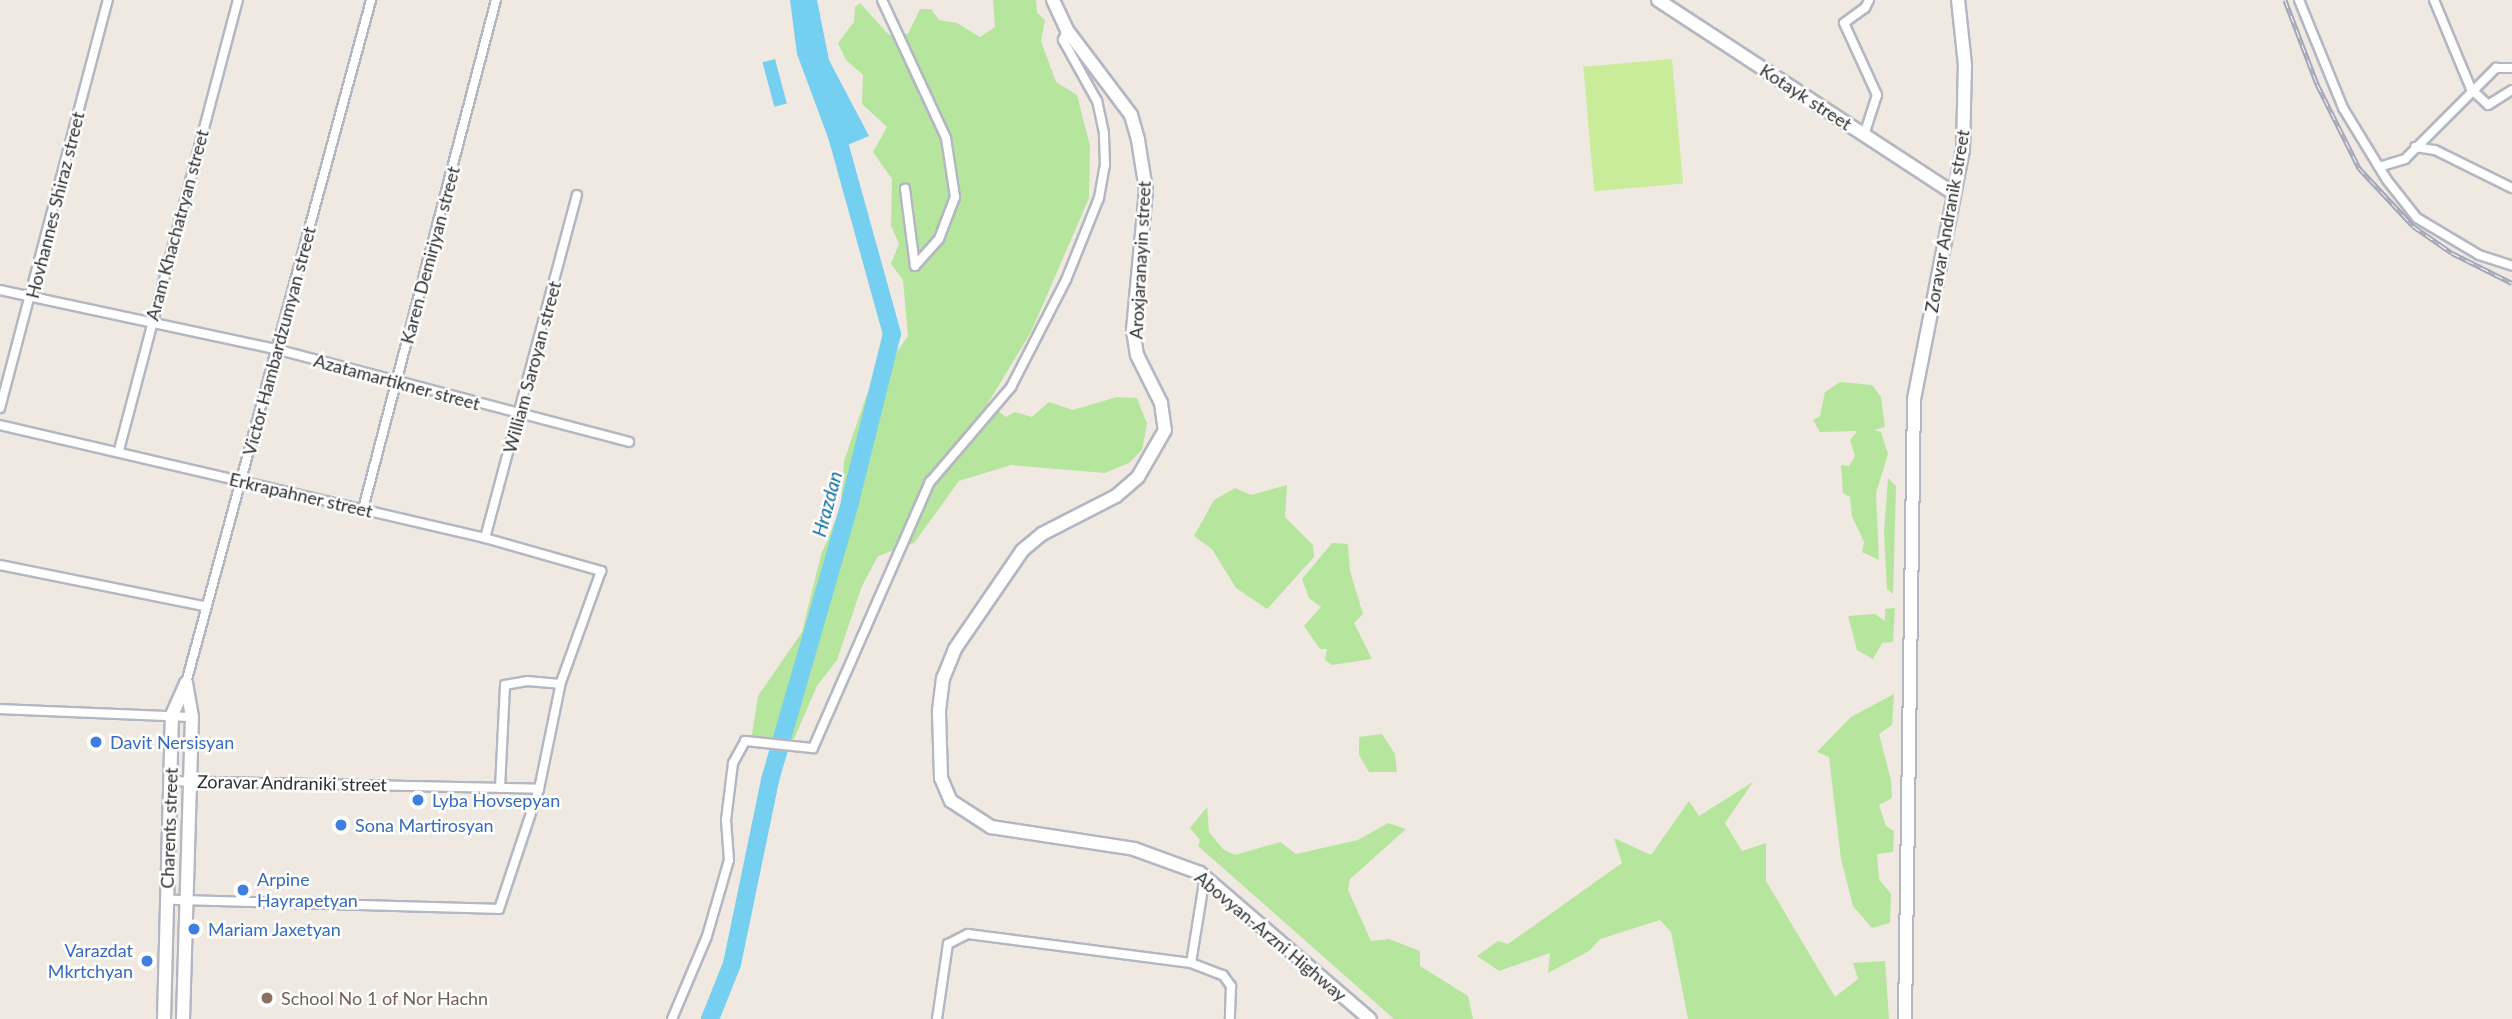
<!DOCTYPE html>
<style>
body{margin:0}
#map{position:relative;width:2512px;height:1019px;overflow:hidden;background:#efe9e1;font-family:Lato,sans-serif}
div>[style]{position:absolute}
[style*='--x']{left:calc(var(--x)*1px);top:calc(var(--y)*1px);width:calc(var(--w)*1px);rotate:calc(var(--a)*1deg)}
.green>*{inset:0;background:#b6e59e}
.pitch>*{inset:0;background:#c9ec9a;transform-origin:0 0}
.water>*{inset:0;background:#75cff0;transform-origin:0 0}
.river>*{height:18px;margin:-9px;padding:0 9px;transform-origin:9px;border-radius:9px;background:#75cff0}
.roads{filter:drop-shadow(2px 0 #b4b7c1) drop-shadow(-2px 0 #b4b7c1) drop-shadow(0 2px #b4b7c1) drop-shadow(0 -2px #b4b7c1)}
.street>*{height:8px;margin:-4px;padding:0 4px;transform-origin:4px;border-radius:4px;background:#fff}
.secondary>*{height:12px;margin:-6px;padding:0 6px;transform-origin:6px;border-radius:6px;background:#fff}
.rail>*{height:5px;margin-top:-2.5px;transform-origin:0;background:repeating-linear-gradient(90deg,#fff 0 8px,#a3a6b8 0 16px);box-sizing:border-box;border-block:2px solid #a3a6b8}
.dots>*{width:19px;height:19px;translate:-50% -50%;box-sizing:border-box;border:4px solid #fff;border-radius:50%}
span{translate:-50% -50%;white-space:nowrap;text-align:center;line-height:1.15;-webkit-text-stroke:5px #fff;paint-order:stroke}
.street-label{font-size:18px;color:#2e2e2e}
.shop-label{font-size:18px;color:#366cbe}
.left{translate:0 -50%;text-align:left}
.right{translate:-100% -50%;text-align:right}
.education-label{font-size:18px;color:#785e54}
.water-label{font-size:19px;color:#0d6fa3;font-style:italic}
</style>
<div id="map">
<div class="green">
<div style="clip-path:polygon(993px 0,1036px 0,1037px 13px,1045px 20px,1041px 41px,1056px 82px,1077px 95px,1090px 146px,1089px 198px,1031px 332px,988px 403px,1006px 417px,1015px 412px,1032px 417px,1049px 402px,1073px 410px,1117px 397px,1137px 398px,1147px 424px,1142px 450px,1129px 463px,1105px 473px,1011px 465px,959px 481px,914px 543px,878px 556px,862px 586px,837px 660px,817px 686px,794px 739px,761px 739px,752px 735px,758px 696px,802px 632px,821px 555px,841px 507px,844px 461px,867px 394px,908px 336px,903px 280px,891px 264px,899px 244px,891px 226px,892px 179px,873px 152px,887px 127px,862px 104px,863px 75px,846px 60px,838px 43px,854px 22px,855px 7px,860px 3px,889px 35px,908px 34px,920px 9px,931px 9px,939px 20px,957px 23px,980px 37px,995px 27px)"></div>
<div style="clip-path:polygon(1840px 382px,1872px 385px,1881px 397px,1885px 427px,1874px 430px,1881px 432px,1888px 454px,1876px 493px,1879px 560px,1862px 552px,1864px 542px,1852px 516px,1850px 497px,1843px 493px,1841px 465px,1849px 466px,1855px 456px,1850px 440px,1857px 431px,1820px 432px,1813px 420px,1820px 416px,1825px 392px)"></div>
<div style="clip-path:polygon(1888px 478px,1896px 486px,1893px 594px,1887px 589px,1884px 532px)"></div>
<div style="clip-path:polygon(1287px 485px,1285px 517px,1313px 545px,1314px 557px,1267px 609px,1236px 588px,1212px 549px,1194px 536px,1214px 500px,1235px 488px,1251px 495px)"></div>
<div style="clip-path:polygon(1332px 543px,1348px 544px,1350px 571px,1363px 614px,1354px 623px,1372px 659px,1332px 665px,1325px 660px,1327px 649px,1320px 649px,1304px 626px,1321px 607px,1309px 598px,1302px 579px)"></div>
<div style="clip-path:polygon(1895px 608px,1893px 642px,1882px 643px,1873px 659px,1857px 650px,1848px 616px,1875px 614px,1885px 621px,1885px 609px)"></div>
<div style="clip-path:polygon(1894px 694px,1892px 725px,1879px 734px,1891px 780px,1892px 798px,1879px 805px,1886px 826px,1894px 831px,1893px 852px,1877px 854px,1879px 879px,1891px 894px,1890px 923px,1872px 928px,1853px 906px,1841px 859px,1829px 757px,1817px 752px,1851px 717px)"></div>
<div style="clip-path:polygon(1382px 734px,1395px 754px,1397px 772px,1369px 772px,1359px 755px,1359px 737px)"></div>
<div style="clip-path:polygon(1753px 782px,1725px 823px,1742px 851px,1766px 843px,1766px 881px,1835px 997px,1858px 979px,1853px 963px,1885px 961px,1889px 1019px,1688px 1019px,1671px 932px,1660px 920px,1600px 939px,1589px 951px,1548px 973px,1550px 953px,1499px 971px,1477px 956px,1498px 941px,1508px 944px,1622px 863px,1614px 838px,1651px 855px,1689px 801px,1699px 816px)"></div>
<div style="clip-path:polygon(1207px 807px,1209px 832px,1223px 849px,1235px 855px,1280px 842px,1296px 854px,1358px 840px,1388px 823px,1406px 829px,1350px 879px,1348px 890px,1371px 941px,1389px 939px,1420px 951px,1420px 966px,1468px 996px,1473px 1019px,1394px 1019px,1198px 846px,1200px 840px,1190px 828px)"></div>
</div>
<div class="pitch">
<div style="left:1672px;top:59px;width:125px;height:89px;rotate:85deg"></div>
</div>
<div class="water">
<div style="clip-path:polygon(790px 0,817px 0,829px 60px,869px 136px,833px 151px,797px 54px)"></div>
<div style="left:775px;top:59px;width:46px;height:13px;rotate:75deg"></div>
</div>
<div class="river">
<div style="--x:710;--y:1019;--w:59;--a:-68.2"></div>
<div style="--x:732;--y:964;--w:188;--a:-78.3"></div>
<div style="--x:770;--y:780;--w:289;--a:-73.9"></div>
<div style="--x:850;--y:502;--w:173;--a:-76"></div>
<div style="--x:892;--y:334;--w:214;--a:-105.5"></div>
</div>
<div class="roads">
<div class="street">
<div style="--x:882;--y:0;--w:152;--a:65.1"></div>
<div style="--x:946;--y:138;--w:60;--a:81.3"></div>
<div style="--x:955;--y:197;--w:45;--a:110.9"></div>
<div style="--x:939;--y:239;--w:36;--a:132"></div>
<div style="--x:915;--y:266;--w:78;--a:-97.4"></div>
<div style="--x:2299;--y:0;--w:117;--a:67.8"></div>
<div style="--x:2343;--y:108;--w:84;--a:58.6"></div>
<div style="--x:2387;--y:180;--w:48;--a:51.7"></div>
<div style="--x:2417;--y:218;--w:72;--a:30.8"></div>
<div style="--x:2479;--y:255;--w:35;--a:18"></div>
<div style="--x:2434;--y:0;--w:96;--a:67.4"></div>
<div style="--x:2471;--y:89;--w:23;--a:43"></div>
<div style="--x:2488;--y:105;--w:28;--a:-32"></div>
<div style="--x:1864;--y:135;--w:42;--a:-72"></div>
<div style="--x:1877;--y:95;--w:79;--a:-114.6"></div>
<div style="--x:1844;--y:23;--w:26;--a:-36"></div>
<div style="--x:1865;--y:8;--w:9;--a:-63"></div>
<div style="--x:2415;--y:147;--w:20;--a:9"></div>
<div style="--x:2435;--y:150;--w:86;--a:26.3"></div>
<div style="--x:2379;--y:167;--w:27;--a:-17"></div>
<div style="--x:2405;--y:159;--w:129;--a:-45"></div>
<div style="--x:2496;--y:68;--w:16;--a:0"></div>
<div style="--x:0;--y:290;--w:281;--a:12.1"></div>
<div style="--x:275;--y:349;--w:366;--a:14.7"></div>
<div style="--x:0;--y:408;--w:422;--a:-75.2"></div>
<div style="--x:0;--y:425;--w:498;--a:13.1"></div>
<div style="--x:485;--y:538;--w:121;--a:15.9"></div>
<div style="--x:601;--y:571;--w:118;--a:109.8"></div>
<div style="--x:561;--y:682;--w:109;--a:101.6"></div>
<div style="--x:539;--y:789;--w:126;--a:108.4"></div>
<div style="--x:499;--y:909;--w:332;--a:-178.4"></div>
<div style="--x:119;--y:450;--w:465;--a:-75.2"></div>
<div style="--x:363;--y:509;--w:526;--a:-75.36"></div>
<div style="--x:485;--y:538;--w:355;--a:-75"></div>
<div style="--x:0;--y:565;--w:208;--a:11.4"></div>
<div style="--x:186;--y:683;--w:708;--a:-74.84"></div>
<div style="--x:0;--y:709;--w:192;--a:2.4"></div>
<div style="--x:171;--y:781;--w:368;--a:1.2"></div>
<div style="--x:500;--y:788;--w:103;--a:-87.2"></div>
<div style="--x:505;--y:685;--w:22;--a:-10"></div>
<div style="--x:527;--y:681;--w:33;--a:5"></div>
<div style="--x:1191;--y:963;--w:87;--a:-80.8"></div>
<div style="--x:672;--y:1019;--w:90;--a:-67.1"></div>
<div style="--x:707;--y:936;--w:79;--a:-73.9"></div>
<div style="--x:729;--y:860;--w:40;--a:-94.3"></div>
<div style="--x:726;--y:820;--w:57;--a:-83"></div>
<div style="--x:733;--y:763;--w:25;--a:-61"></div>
<div style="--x:745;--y:741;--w:68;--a:5.9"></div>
<div style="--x:813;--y:748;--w:291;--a:-66.3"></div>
<div style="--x:930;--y:482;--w:125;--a:-49.5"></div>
<div style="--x:1011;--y:387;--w:120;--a:-62.8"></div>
<div style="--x:1066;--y:280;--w:88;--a:-68.1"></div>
<div style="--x:1099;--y:198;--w:34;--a:-80"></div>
<div style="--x:1105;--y:165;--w:32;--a:-92"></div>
<div style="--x:1104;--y:133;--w:33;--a:-102"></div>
<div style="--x:1097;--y:101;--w:70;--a:-119.1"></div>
<div style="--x:1063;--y:40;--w:11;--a:-68"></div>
<div style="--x:937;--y:1019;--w:76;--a:-81.7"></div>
<div style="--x:948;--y:944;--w:22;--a:-27"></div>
<div style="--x:968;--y:934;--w:225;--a:7.4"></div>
<div style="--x:1191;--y:963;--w:34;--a:21"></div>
<div style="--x:1223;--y:975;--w:14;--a:54"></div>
<div style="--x:1231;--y:986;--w:33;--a:92"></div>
</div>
<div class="secondary">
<div style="--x:1053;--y:0;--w:33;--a:65"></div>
<div style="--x:1067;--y:30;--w:106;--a:53"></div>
<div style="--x:1131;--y:115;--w:26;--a:74"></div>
<div style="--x:1138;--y:140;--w:51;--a:80.9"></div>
<div style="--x:1146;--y:190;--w:141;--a:95.3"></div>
<div style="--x:1133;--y:330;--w:25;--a:81"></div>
<div style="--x:1137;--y:355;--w:54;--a:63.4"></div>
<div style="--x:1161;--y:403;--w:27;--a:82"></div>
<div style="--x:1165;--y:430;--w:54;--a:119.9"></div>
<div style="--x:1138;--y:477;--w:29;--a:139"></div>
<div style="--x:1116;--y:496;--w:83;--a:152.8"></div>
<div style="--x:1042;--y:534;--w:26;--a:140"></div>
<div style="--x:1022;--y:551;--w:119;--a:124.4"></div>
<div style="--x:955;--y:649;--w:31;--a:112"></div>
<div style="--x:943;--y:678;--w:35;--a:97"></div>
<div style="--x:939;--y:713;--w:65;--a:88.2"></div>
<div style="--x:941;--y:778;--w:25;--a:67"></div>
<div style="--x:951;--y:801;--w:48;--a:33"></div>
<div style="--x:991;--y:827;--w:145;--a:8.7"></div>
<div style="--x:1134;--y:849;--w:70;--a:20"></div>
<div style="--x:1200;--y:873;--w:224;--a:40.7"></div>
<div style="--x:1658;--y:0;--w:354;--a:33.2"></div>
<div style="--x:164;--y:1019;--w:304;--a:-88.5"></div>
<div style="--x:172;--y:715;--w:35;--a:-66"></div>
<div style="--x:183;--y:1019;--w:302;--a:-88.3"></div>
<div style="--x:192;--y:717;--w:34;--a:-100"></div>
<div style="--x:1905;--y:1019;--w:620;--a:-89.17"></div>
<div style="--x:1914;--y:399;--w:254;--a:-78.9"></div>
<div style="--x:1963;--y:150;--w:85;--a:-88.7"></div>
<div style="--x:1965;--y:65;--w:65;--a:-96.1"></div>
</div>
</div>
<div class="rail">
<div style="--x:2285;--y:0;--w:90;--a:69.1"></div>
<div style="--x:2317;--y:84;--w:94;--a:63.4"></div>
<div style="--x:2359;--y:168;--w:79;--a:47"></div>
<div style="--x:2413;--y:226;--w:47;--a:34.7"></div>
<div style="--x:2452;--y:253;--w:67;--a:26.6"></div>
</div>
<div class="dots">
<div style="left:96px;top:742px;background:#3f7fe0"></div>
<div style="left:418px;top:800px;background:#3f7fe0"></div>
<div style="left:341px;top:825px;background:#3f7fe0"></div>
<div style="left:243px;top:890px;background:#3f7fe0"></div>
<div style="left:194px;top:929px;background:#3f7fe0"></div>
<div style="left:147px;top:961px;background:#3f7fe0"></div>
<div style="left:267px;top:998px;background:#8d6e63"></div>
</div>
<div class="street-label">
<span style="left:1806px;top:97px;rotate:33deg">Kotayk street</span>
<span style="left:55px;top:205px;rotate:-76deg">Hovhannes Shiraz street</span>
<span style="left:1947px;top:221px;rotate:-80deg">Zoravar Andranik street</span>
<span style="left:177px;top:225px;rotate:-75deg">Aram Khachatryan street</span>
<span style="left:430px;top:255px;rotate:-75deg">Karen Demirjyan street</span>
<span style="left:1140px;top:260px;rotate:-87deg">Aroxjaranayin street</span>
<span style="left:279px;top:341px;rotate:-75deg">Victor Hambardzumyan street</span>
<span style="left:532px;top:367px;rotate:-75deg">William Saroyan street</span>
<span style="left:397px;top:382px;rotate:15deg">Azatamartikner street</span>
<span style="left:301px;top:495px;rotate:13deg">Erkrapahner street</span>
<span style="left:292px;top:783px;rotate:1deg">Zoravar Andraniki street</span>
<span style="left:169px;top:828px;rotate:-88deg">Charents street</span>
<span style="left:1271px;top:936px;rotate:40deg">Abovyan-Arzni Highway</span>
</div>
<div class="shop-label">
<span class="left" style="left:110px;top:742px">Davit Nersisyan</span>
<span class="left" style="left:432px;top:800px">Lyba Hovsepyan</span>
<span class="left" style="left:355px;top:825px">Sona Martirosyan</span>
<span class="left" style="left:257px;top:890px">Arpine<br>Hayrapetyan</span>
<span class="left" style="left:208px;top:929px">Mariam Jaxetyan</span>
<span class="right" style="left:133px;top:961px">Varazdat<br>Mkrtchyan</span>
</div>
<div class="education-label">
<span class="left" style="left:281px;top:998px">School No 1 of Nor Hachn</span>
</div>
<div class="water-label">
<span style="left:827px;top:504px;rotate:-75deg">Hrazdan</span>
</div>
</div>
